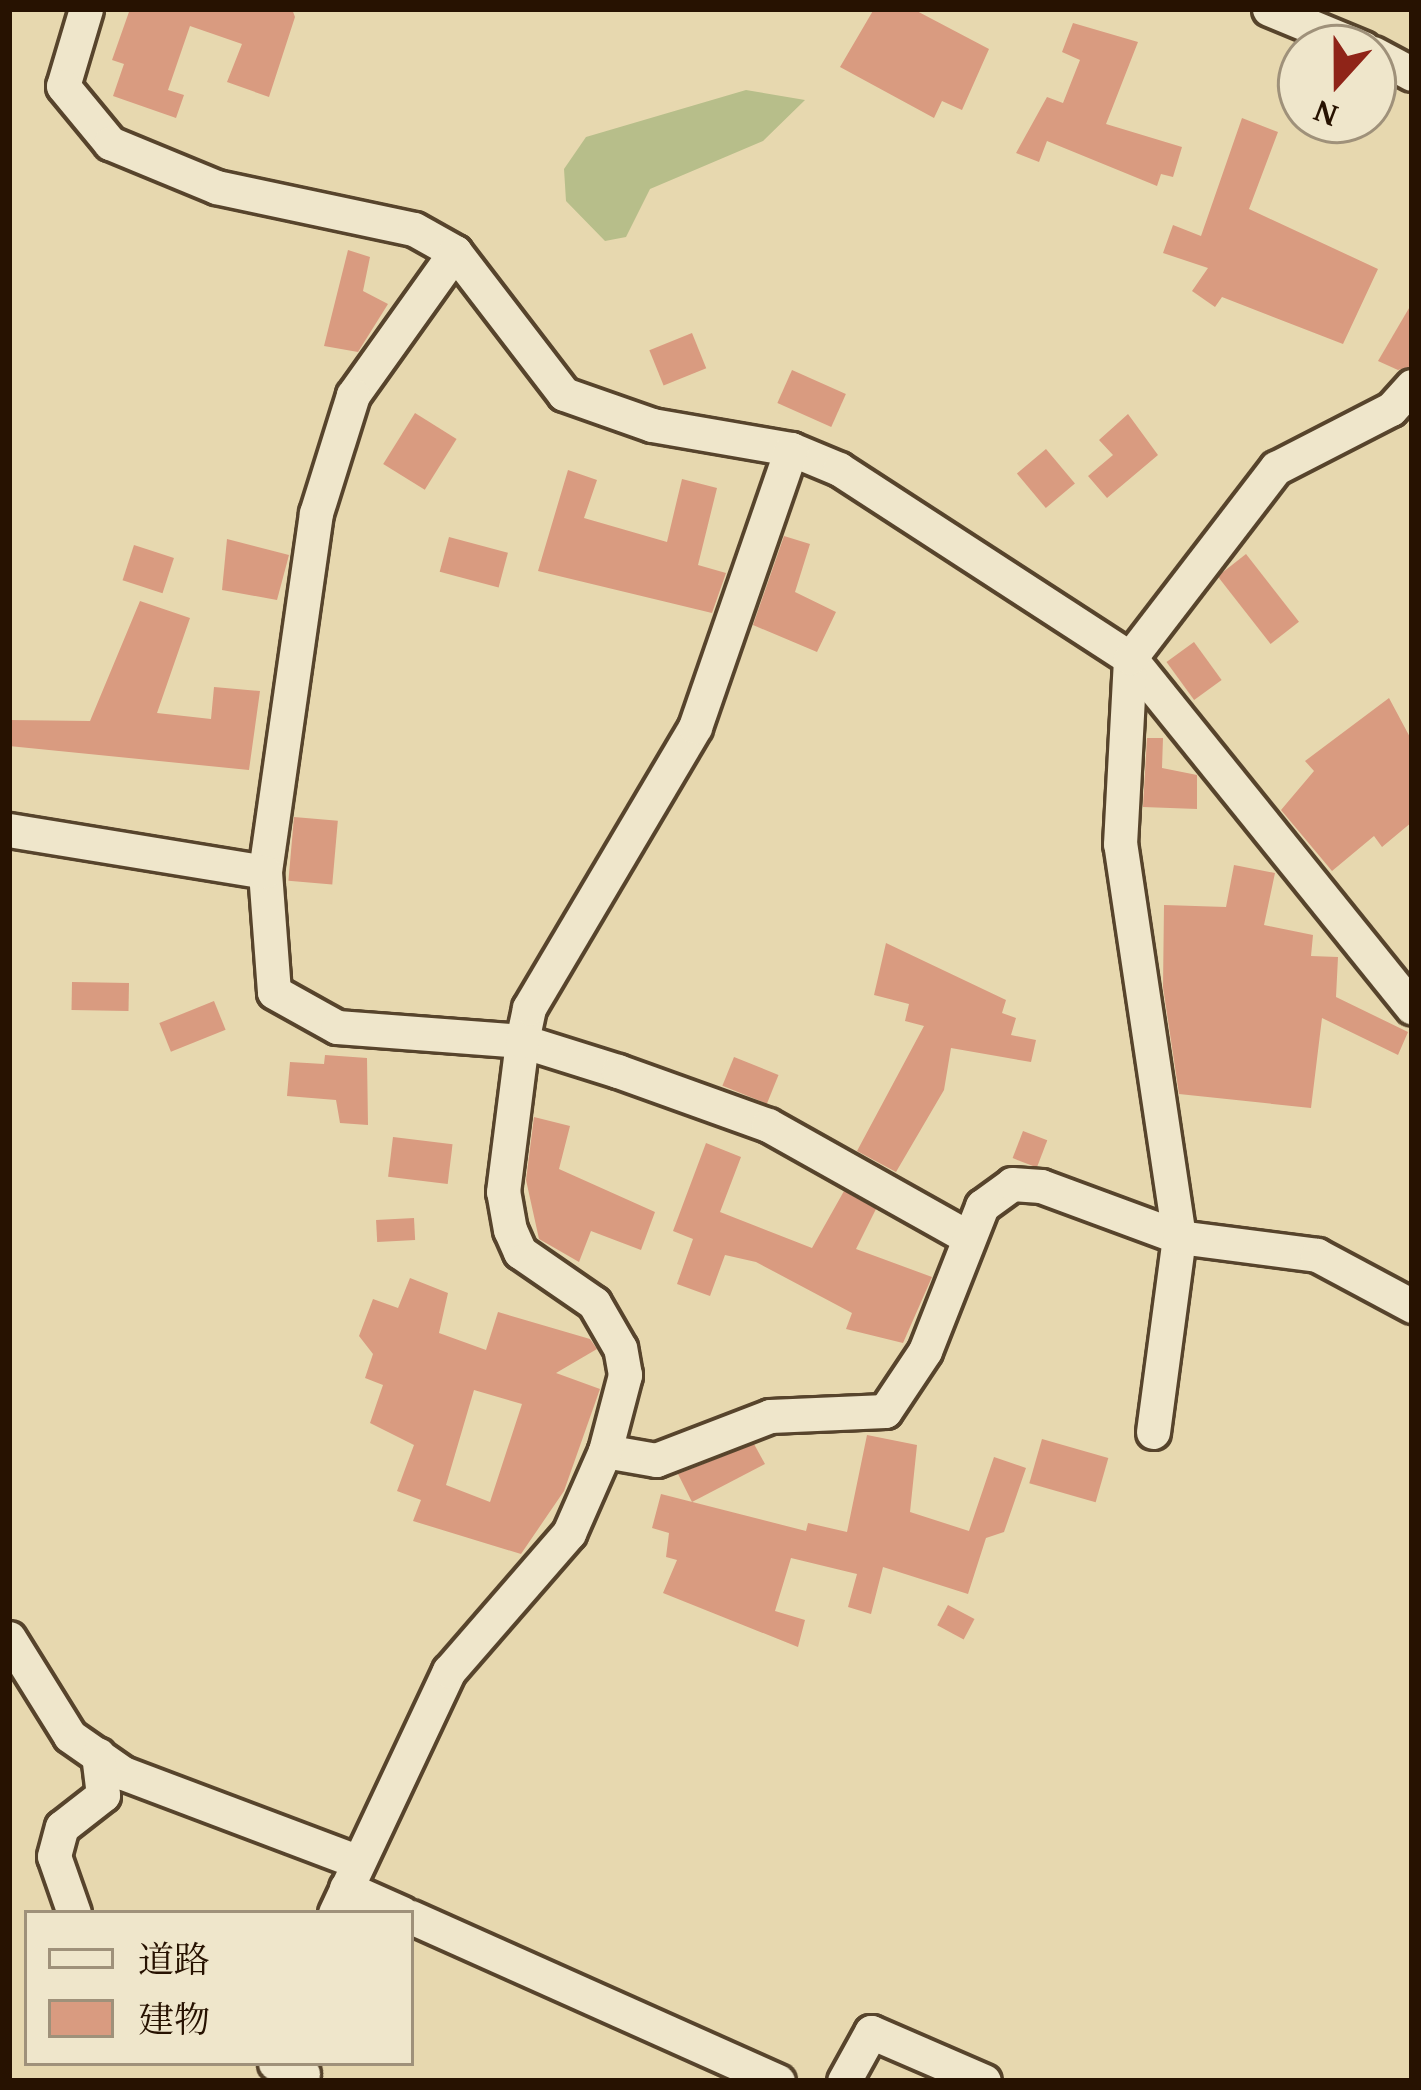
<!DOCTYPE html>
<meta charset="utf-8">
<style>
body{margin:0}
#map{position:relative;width:1421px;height:2090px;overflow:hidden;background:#e7d8af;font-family:"Gentium Book Plus","Noto Serif JP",serif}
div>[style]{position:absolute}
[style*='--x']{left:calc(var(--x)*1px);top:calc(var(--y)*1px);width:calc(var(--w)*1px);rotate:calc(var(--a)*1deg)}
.green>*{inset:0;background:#b7be8a}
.building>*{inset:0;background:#d99b80;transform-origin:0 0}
.roads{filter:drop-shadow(3px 0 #57442c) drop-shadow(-3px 0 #57442c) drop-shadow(0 3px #57442c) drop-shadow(0 -3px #57442c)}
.minor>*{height:33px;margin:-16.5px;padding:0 16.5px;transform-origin:16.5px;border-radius:16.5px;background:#efe6cb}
span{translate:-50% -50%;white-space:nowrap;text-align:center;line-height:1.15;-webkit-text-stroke:9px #efe6cb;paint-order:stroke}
.frame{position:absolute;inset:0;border:12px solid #271201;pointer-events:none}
.legend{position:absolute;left:24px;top:1910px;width:390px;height:156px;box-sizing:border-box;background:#efe6cb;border:3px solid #9f917a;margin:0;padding:15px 21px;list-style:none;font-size:36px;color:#271201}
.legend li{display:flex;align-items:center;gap:24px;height:60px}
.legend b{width:60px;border:3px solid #9f917a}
.north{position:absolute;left:1277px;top:24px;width:120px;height:120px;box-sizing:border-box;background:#efe6cb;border:3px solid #9f917a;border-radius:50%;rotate:201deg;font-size:33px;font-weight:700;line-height:48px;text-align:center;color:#271201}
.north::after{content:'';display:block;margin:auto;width:42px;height:54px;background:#8f2418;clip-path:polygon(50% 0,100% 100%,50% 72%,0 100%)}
</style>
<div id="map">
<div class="green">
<div style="clip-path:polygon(746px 90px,805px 100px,763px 141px,650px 189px,626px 237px,605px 241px,566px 201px,564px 169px,586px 137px)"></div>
</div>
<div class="building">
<div style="clip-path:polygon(130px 9px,292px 9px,295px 17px,269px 97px,227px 82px,242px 44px,190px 26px,168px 90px,184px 95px,176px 118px,113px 96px,124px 64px,112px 60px)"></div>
<div style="clip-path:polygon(874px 9px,913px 9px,989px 49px,962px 110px,942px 101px,934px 118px,840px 67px)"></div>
<div style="clip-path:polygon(1073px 23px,1138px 42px,1106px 124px,1182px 147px,1173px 177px,1161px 174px,1157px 186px,1047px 141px,1039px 162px,1016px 153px,1047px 97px,1063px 103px,1080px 60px,1062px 52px)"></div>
<div style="clip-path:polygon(1242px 118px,1278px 132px,1249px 209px,1378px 269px,1343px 344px,1222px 297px,1215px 307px,1192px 291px,1208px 268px,1163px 253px,1173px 225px,1201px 236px)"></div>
<div style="clip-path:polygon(348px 250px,370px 257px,363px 291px,388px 304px,358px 352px,324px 346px)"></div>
<div style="clip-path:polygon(1412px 303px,1412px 366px,1398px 370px,1378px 361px)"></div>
<div style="left:692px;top:333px;width:38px;height:46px;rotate:68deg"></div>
<div style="left:792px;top:370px;width:59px;height:36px;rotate:24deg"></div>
<div style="left:415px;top:413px;width:49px;height:60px;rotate:32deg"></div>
<div style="clip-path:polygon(1128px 414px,1158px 455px,1107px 498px,1088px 476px,1113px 455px,1099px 440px)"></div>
<div style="left:1046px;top:449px;width:45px;height:38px;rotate:50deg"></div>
<div style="clip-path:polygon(568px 470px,597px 480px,584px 518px,667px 542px,682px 479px,717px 488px,698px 565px,726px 573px,712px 613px,538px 571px)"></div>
<div style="clip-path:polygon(784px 536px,810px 544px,795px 592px,836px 612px,817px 652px,753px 625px)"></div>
<div style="left:449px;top:537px;width:61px;height:36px;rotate:15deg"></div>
<div style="clip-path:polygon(227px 539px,289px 555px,277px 600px,222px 590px)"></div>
<div style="left:134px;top:545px;width:42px;height:37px;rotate:18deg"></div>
<div style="left:1246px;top:554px;width:86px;height:36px;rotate:52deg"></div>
<div style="clip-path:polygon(140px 601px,190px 618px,157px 713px,211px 719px,214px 687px,260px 691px,249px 770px,9px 746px,9px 720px,90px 721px)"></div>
<div style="left:1194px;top:642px;width:47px;height:34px;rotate:54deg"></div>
<div style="clip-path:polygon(1389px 698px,1412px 741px,1412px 822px,1382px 847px,1374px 836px,1332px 871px,1281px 810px,1314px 771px,1305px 761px)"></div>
<div style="clip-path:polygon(1147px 738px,1163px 738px,1162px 768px,1197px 775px,1197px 809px,1143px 807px)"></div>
<div style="left:294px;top:817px;width:44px;height:64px;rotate:5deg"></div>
<div style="clip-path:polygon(1234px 865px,1275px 873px,1264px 925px,1313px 935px,1311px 956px,1338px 957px,1336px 997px,1408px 1032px,1398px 1055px,1322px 1018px,1311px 1108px,1179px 1094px,1163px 987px,1164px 905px,1226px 907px)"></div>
<div style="clip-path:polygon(886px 943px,1006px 1000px,1002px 1013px,1016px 1018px,1011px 1035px,1036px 1040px,1031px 1062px,951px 1048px,944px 1090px,896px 1172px,857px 1151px,924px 1026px,905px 1021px,909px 1004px,874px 995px)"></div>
<div style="left:72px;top:982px;width:57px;height:28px;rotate:1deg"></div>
<div style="left:214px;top:1001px;width:31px;height:59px;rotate:68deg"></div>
<div style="clip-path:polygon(325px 1055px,367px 1058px,368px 1125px,340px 1123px,336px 1100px,287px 1096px,290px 1062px,324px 1064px)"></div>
<div style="left:734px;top:1057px;width:48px;height:31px;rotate:22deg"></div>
<div style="clip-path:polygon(534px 1117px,570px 1126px,559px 1169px,655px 1212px,641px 1250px,591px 1231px,579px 1262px,539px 1239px,526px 1180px)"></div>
<div style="left:1023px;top:1131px;width:26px;height:29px;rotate:21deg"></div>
<div style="left:393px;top:1137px;width:60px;height:40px;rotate:7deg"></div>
<div style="clip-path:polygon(706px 1143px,741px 1157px,720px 1212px,812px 1248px,844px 1191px,876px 1209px,856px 1249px,932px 1277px,903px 1343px,846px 1329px,852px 1313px,756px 1262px,725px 1255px,710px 1296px,677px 1284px,693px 1239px,673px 1231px)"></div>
<div style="left:414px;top:1218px;width:22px;height:38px;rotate:87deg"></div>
<div style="clip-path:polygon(evenodd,410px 1278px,448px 1293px,439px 1333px,486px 1350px,498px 1312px,590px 1339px,597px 1349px,556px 1373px,600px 1389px,564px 1491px,521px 1554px,413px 1521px,421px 1500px,397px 1491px,414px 1445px,370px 1423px,383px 1385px,365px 1378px,373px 1354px,359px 1336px,373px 1299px,398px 1308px,410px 1278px,474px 1390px,522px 1404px,490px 1502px,446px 1485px,474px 1390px)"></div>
<div style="clip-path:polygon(867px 1435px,917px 1445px,910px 1512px,969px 1531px,994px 1457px,1026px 1468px,1004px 1532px,986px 1538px,968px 1594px,883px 1567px,871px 1614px,848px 1607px,857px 1574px,791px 1558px,775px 1611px,805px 1620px,798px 1647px,663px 1593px,677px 1560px,666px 1557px,669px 1533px,652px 1528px,661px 1494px,806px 1531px,808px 1523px,847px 1532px)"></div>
<div style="left:1042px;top:1439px;width:69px;height:46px;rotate:16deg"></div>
<div style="clip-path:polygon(754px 1444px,765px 1464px,692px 1502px,678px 1474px)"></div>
<div style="left:948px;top:1605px;width:30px;height:23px;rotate:28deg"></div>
</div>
<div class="roads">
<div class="minor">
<div style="--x:86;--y:9;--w:80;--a:106.6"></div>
<div style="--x:63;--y:86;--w:74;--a:50.5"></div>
<div style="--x:110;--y:143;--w:115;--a:22.5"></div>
<div style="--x:216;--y:187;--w:202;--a:12"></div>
<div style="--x:414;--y:229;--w:47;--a:29.3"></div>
<div style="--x:455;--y:252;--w:179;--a:52.5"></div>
<div style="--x:564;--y:394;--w:93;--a:19.4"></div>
<div style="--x:652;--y:425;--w:141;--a:9.8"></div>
<div style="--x:791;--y:449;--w:52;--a:22.6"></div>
<div style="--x:839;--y:469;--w:347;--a:33"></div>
<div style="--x:1130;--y:658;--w:449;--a:51.1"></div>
<div style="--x:1269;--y:9;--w:102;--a:22.5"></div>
<div style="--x:1373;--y:53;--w:44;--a:28.3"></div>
<div style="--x:455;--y:252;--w:176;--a:125.5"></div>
<div style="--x:353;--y:395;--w:124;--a:107.4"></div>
<div style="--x:316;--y:513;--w:363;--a:98.1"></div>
<div style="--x:265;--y:872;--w:120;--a:85.7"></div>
<div style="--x:274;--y:992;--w:72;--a:29.1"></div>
<div style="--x:337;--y:1027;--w:186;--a:4.3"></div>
<div style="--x:522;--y:1041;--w:101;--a:17.4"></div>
<div style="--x:618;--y:1071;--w:159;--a:19.8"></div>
<div style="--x:768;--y:1125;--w:227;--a:29.3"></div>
<div style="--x:9;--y:830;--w:259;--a:9.3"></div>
<div style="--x:1153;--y:1432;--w:197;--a:-82.4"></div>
<div style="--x:1179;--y:1237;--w:397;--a:-98.5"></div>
<div style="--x:1120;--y:844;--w:186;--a:-86.9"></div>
<div style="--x:1130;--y:658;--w:240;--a:-52.5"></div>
<div style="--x:1276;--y:468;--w:129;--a:-27.2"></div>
<div style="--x:1391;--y:409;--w:31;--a:-48"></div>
<div style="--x:605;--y:1451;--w:52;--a:10"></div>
<div style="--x:656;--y:1460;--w:122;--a:-21.1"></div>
<div style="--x:770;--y:1416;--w:115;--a:-2.5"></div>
<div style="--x:885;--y:1411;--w:72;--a:-56.3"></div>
<div style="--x:925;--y:1351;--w:156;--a:-68.5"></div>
<div style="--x:982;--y:1206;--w:37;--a:-36"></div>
<div style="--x:1012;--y:1184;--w:29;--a:4"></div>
<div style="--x:1041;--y:1186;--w:147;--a:20.3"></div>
<div style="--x:1179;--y:1237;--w:139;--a:7.4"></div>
<div style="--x:1317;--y:1255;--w:108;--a:28.2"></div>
<div style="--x:9;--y:1638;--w:115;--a:58.1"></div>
<div style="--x:70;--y:1736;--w:65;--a:34.9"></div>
<div style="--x:123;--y:1773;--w:251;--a:20.7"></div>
<div style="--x:346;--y:1888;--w:61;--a:24.1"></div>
<div style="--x:74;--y:1913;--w:60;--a:-109.3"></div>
<div style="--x:54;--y:1856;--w:30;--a:-75"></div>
<div style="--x:62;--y:1827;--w:52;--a:-38"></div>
<div style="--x:103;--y:1795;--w:41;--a:-97"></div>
<div style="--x:335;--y:1913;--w:268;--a:-64.8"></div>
<div style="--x:449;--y:1671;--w:183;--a:-49"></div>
<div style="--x:569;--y:1533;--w:90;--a:-66.3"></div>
<div style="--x:605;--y:1451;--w:79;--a:-75.3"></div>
<div style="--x:625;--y:1375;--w:27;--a:-100"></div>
<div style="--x:620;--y:1348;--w:52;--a:-120"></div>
<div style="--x:594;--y:1303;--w:90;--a:-145.4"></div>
<div style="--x:520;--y:1252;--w:24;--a:-114"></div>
<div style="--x:510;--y:1230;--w:39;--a:-100"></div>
<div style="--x:503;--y:1192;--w:152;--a:-82.8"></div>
<div style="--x:522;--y:1041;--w:34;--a:-78"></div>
<div style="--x:529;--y:1008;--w:326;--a:-59.4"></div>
<div style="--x:695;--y:727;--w:294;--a:-70.9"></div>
<div style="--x:411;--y:1917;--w:402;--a:24.1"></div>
<div style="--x:275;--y:2063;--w:30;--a:21"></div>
<div style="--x:844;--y:2081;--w:56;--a:-61.1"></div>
<div style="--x:871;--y:2032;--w:123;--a:23.4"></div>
</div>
</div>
<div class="frame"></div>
<ul class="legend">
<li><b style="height:15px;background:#efe6cb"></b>道路</li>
<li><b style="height:33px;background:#d99b80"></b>建物</li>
</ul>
<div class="north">N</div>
</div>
